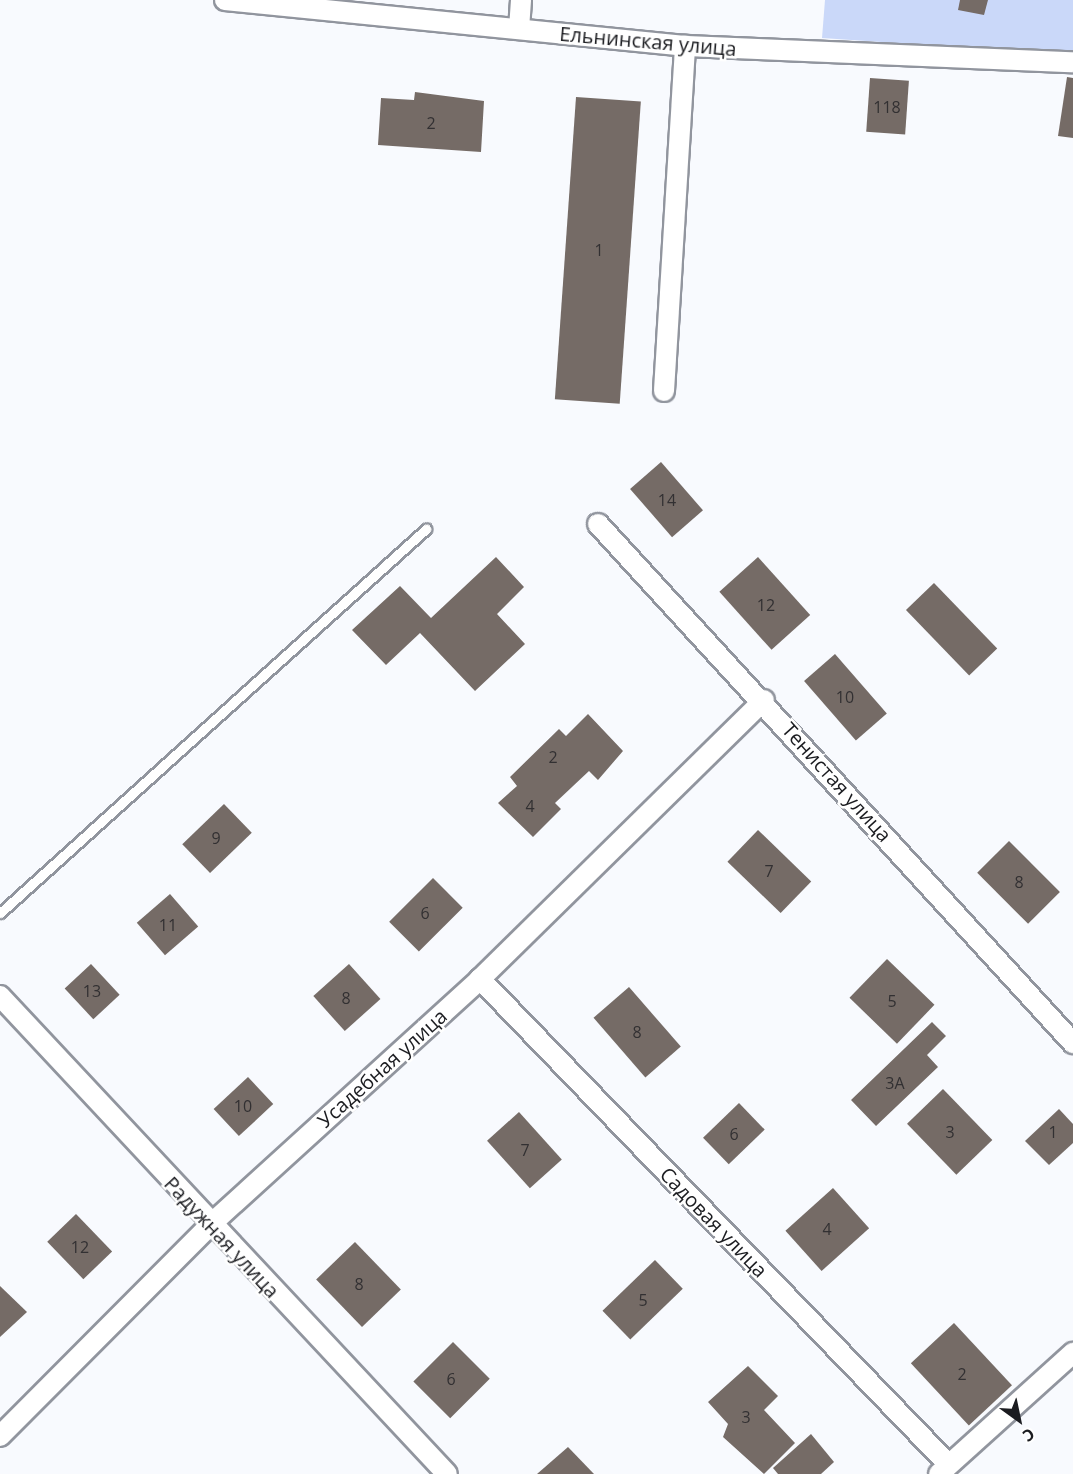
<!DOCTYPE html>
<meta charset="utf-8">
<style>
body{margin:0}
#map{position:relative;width:1073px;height:1474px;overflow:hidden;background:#f8fafe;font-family:"Open Sans",sans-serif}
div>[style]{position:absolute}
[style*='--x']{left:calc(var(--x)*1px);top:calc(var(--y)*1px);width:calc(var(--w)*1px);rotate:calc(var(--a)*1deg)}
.green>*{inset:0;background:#cad8f9}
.building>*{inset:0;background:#756b66;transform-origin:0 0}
.roads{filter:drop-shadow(2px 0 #91959e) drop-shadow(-2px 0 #91959e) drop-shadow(0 2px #91959e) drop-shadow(0 -2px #91959e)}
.lane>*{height:9px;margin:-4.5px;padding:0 4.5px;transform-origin:4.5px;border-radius:4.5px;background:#fff}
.street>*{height:20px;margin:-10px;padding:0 10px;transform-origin:10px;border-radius:10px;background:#fff}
span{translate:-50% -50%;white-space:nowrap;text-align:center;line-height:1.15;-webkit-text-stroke:5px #fff;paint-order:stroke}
.number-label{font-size:16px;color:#323032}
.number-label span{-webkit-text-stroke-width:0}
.street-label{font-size:20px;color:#1b1c20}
.north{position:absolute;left:989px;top:1390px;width:60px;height:60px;-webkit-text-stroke:4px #fff;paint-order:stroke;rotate:147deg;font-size:16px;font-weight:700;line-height:24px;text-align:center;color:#1b1c20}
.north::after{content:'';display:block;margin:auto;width:21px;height:27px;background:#1b1c20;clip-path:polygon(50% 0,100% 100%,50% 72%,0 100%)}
</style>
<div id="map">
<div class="green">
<div style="clip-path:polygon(825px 0,1073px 0,1073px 55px,822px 38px)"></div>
</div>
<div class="building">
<div style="clip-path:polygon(960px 0,988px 0,984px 15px,958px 10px)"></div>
<div style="clip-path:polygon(1067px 77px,1073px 78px,1073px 138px,1058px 136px)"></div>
<div style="left:870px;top:78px;width:39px;height:54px;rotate:4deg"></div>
<div style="clip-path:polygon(415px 92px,484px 101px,481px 152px,378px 145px,381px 98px,414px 100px)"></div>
<div style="left:576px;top:97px;width:65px;height:303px;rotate:4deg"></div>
<div style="left:661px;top:462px;width:64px;height:41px;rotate:49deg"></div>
<div style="clip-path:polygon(496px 557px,524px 587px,497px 614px,525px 644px,475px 691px,420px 633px,386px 665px,352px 630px,400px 586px,431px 618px)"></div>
<div style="left:758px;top:557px;width:78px;height:52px;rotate:48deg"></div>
<div style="left:934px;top:583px;width:91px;height:39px;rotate:46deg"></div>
<div style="left:835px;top:654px;width:79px;height:41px;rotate:49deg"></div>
<div style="clip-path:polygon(588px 714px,623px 751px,598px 780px,589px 771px,555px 803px,561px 809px,533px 837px,498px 803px,517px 786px,510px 777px,559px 729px,566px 736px)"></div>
<div style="left:224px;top:804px;width:40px;height:58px;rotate:46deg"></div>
<div style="left:758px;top:830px;width:74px;height:44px;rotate:44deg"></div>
<div style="left:1009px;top:841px;width:72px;height:45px;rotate:45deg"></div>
<div style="left:433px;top:878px;width:42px;height:62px;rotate:45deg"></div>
<div style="left:170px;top:894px;width:43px;height:44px;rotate:49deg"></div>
<div style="left:887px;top:959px;width:66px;height:54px;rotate:44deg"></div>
<div style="left:91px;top:964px;width:42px;height:36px;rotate:47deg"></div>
<div style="left:349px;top:964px;width:47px;height:48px;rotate:48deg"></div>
<div style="left:629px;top:987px;width:79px;height:47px;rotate:49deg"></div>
<div style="clip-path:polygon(932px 1022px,946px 1036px,927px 1055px,938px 1067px,876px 1126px,851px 1100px)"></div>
<div style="left:248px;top:1077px;width:37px;height:47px;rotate:47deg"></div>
<div style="left:943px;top:1089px;width:71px;height:50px;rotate:46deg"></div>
<div style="left:739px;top:1103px;width:37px;height:50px;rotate:46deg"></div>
<div style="clip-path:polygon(1059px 1109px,1073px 1124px,1073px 1143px,1049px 1165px,1025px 1141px)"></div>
<div style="left:519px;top:1112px;width:64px;height:43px;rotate:48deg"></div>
<div style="left:833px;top:1188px;width:54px;height:64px;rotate:48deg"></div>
<div style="left:76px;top:1214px;width:52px;height:40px;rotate:46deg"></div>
<div style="left:355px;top:1242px;width:66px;height:54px;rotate:46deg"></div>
<div style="left:655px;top:1260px;width:40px;height:73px;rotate:46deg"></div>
<div style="clip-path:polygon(0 1286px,27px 1312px,0 1337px)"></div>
<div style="left:954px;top:1323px;width:85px;height:59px;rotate:47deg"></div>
<div style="left:453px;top:1342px;width:52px;height:56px;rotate:45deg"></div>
<div style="clip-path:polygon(748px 1366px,778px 1396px,764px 1410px,795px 1443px,764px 1474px,723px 1437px,728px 1424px,708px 1402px)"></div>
<div style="clip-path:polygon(811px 1434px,834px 1462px,821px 1474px,778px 1474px,773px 1468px)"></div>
<div style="clip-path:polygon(568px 1447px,594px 1474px,537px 1474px)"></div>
</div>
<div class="roads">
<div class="lane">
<div style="--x:0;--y:913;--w:574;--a:-42.03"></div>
</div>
<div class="street">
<div style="--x:225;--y:0;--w:462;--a:5.7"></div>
<div style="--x:685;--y:46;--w:388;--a:2.4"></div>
<div style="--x:519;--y:29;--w:29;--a:-86"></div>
<div style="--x:664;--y:391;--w:346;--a:-86.5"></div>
<div style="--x:598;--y:524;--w:704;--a:47.53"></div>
<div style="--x:480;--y:979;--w:675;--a:46.02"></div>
<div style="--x:0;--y:996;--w:654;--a:46.92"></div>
<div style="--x:0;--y:1436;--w:298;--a:-45.1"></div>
<div style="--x:210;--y:1225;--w:365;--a:-42.3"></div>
<div style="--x:480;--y:979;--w:398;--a:-44.5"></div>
<div style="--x:939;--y:1474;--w:181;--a:-42.1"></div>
</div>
</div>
<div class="number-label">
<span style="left:887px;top:107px">118</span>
<span style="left:431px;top:123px">2</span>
<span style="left:599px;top:250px">1</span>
<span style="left:667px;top:500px">14</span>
<span style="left:766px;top:605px">12</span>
<span style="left:845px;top:697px">10</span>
<span style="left:553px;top:757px">2</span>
<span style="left:530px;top:806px">4</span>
<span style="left:216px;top:838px">9</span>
<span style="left:769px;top:871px">7</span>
<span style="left:1019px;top:882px">8</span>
<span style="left:425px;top:913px">6</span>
<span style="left:168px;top:925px">11</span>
<span style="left:92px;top:991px">13</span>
<span style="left:346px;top:998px">8</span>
<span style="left:892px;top:1001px">5</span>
<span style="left:637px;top:1032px">8</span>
<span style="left:895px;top:1083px">3А</span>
<span style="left:243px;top:1106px">10</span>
<span style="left:950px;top:1132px">3</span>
<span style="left:1053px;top:1132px">1</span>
<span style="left:734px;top:1134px">6</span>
<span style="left:525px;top:1150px">7</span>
<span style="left:827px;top:1229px">4</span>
<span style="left:80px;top:1247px">12</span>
<span style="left:359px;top:1284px">8</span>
<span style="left:643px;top:1300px">5</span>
<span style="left:962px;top:1374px">2</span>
<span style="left:451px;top:1379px">6</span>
<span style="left:746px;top:1417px">3</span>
</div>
<div class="street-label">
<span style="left:648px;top:41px;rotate:5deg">Ельнинская улица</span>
<span style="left:837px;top:782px;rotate:48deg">Тенистая улица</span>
<span style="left:382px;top:1068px;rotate:-42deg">Усадебная улица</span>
<span style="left:714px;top:1222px;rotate:46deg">Садовая улица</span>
<span style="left:222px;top:1237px;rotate:47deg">Радужная улица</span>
</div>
<div class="north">С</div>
</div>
